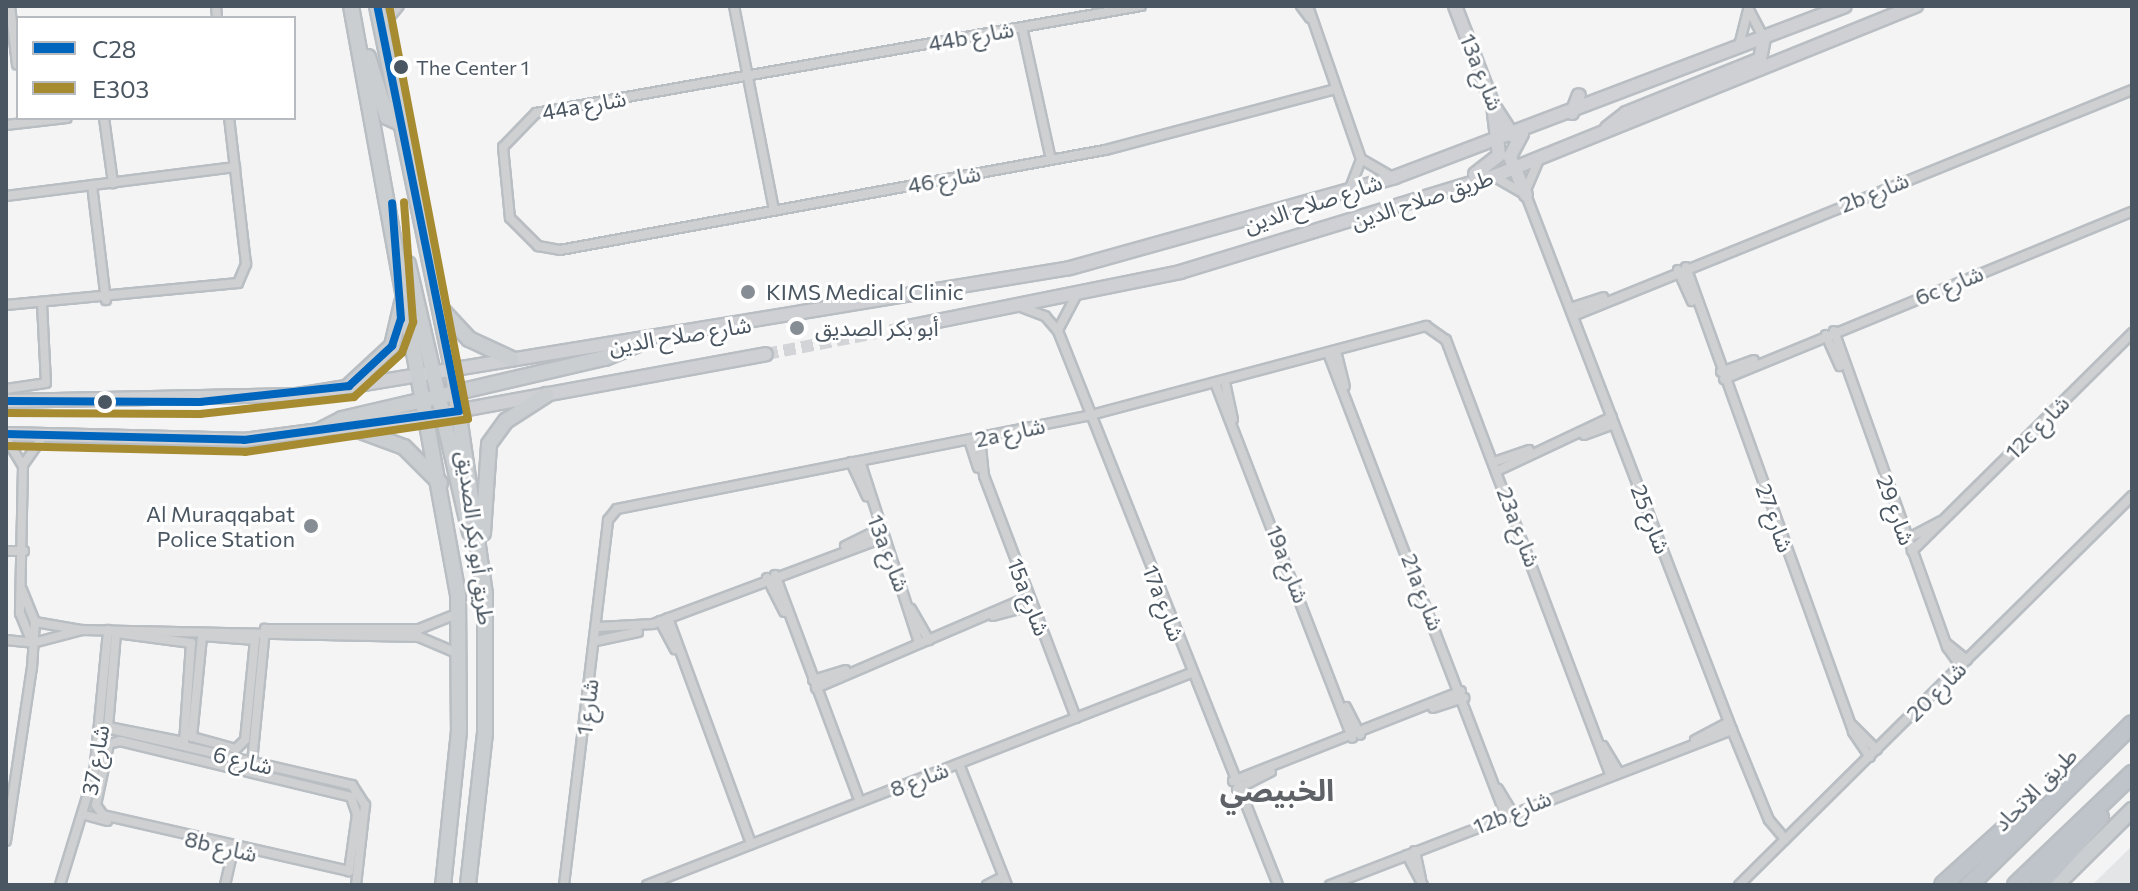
<!DOCTYPE html>
<meta charset="utf-8">
<style>
body{margin:0}
#map{position:relative;width:2138px;height:891px;overflow:hidden;background:#f4f4f4;font-family:Commissioner,"Noto Sans Arabic",sans-serif}
div>[style]{position:absolute}
[style*='--x']{left:calc(var(--x)*1px);top:calc(var(--y)*1px);width:calc(var(--w)*1px);rotate:calc(var(--a)*1deg)}
.airport>*{inset:0;background:#e4e5e7}
.secondary-tunnel>*{height:12px;margin-top:-6px;transform-origin:0;background:repeating-linear-gradient(90deg,#d2d4d7 0 12px,transparent 0 18px)}
.roads{filter:drop-shadow(2px 0 #b9bec3) drop-shadow(-2px 0 #b9bec3) drop-shadow(0 2px #b9bec3) drop-shadow(0 -2px #b9bec3)}
.street>*{height:8px;margin:-4px;padding:0 4px;transform-origin:4px;border-radius:4px;background:#ced0d2}
.secondary>*{height:12px;margin:-6px;padding:0 6px;transform-origin:6px;border-radius:6px;background:#ced0d4}
.primary>*{height:14px;margin:-7px;padding:0 7px;transform-origin:7px;border-radius:7px;background:#caced1}
.highway>*{height:16px;margin:-8px;padding:0 8px;transform-origin:8px;border-radius:8px;background:#bec4c9}
.bus-1>*{height:8px;margin:-4px;padding:0 4px;transform-origin:4px;border-radius:4px;background:#0065bd}
.bus-2>*{height:8px;margin:-4px;padding:0 4px;transform-origin:4px;border-radius:4px;background:#a78b30}
.dots>*{width:22px;height:22px;translate:-50% -50%;box-sizing:border-box;border:4px solid #fff;border-radius:50%}
span{translate:-50% -50%;white-space:nowrap;text-align:center;line-height:1.15;-webkit-text-stroke:6px #fff;paint-order:stroke}
.bus-label{font-size:20px;color:#4a5661}
.left{translate:0 -50%;text-align:left}
.street-label{font-size:22px;color:#4a5661}
.poi-label{font-size:22px;color:#4a5661}
.right{translate:-100% -50%;text-align:right}
.district-label{font-size:30px;color:#5f6368;font-weight:700}
.frame{position:absolute;inset:0;border:8px solid #4a5661;pointer-events:none}
.legend{position:absolute;left:16px;top:16px;width:280px;height:104px;box-sizing:border-box;background:#fff;border:2px solid #b7bbc0;margin:0;padding:10px 14px;list-style:none;font-size:24px;color:#4a5661}
.legend li{display:flex;align-items:center;gap:16px;height:40px}
.legend b{width:40px;border:2px solid #b7bbc0}
</style>
<div id="map">
<div class="airport">
<div style="clip-path:polygon(2132px 846px,2132px 885px,2092px 885px)"></div>
</div>
<div class="secondary-tunnel">
<div style="--x:766;--y:354;--w:145;--a:-10.8"></div>
</div>
<div class="roads">
<div class="street">
<div style="--x:10;--y:6;--w:59;--a:83.2"></div>
<div style="--x:216;--y:6;--w:12;--a:85"></div>
<div style="--x:734;--y:6;--w:208;--a:78.9"></div>
<div style="--x:1141;--y:6;--w:614;--a:169.97"></div>
<div style="--x:536;--y:113;--w:47;--a:134.1"></div>
<div style="--x:503;--y:147;--w:71;--a:84.4"></div>
<div style="--x:510;--y:218;--w:40;--a:45"></div>
<div style="--x:538;--y:246;--w:22;--a:10"></div>
<div style="--x:560;--y:250;--w:554;--a:-10.4"></div>
<div style="--x:1105;--y:150;--w:239;--a:-14.8"></div>
<div style="--x:1301;--y:6;--w:15;--a:53"></div>
<div style="--x:1308;--y:6;--w:162;--a:70.9"></div>
<div style="--x:1361;--y:159;--w:34;--a:30"></div>
<div style="--x:1749;--y:10;--w:32;--a:62"></div>
<div style="--x:382;--y:26;--w:26;--a:-50"></div>
<div style="--x:1022;--y:27;--w:136;--a:77.7"></div>
<div style="--x:1739;--y:46;--w:38;--a:-76"></div>
<div style="--x:104;--y:118;--w:66;--a:82.1"></div>
<div style="--x:6;--y:125;--w:61;--a:-6.5"></div>
<div style="--x:1495;--y:177;--w:36;--a:30"></div>
<div style="--x:1526;--y:195;--w:573;--a:68.94"></div>
<div style="--x:1732;--y:730;--w:97;--a:67.7"></div>
<div style="--x:1769;--y:820;--w:25;--a:50"></div>
<div style="--x:92;--y:185;--w:116;--a:83.1"></div>
<div style="--x:1526;--y:190;--w:33;--a:-67"></div>
<div style="--x:1349;--y:191;--w:34;--a:-69"></div>
<div style="--x:6;--y:196;--w:231;--a:-7.2"></div>
<div style="--x:1686;--y:267;--w:494;--a:70.2"></div>
<div style="--x:1853;--y:732;--w:30;--a:56"></div>
<div style="--x:1678;--y:270;--w:34;--a:66"></div>
<div style="--x:6;--y:305;--w:233;--a:-5.4"></div>
<div style="--x:238;--y:283;--w:21;--a:-67"></div>
<div style="--x:246;--y:264;--w:147;--a:-96.6"></div>
<div style="--x:1021;--y:307;--w:26;--a:21"></div>
<div style="--x:1045;--y:316;--w:20;--a:49"></div>
<div style="--x:1058;--y:331;--w:596;--a:68.34"></div>
<div style="--x:1570;--y:308;--w:35;--a:-18"></div>
<div style="--x:1573;--y:316;--w:603;--a:-22.01"></div>
<div style="--x:1058;--y:330;--w:41;--a:-62.2"></div>
<div style="--x:1834;--y:331;--w:336;--a:70.3"></div>
<div style="--x:1947;--y:647;--w:24;--a:54"></div>
<div style="--x:1826;--y:335;--w:34;--a:66"></div>
<div style="--x:1336;--y:351;--w:36;--a:76"></div>
<div style="--x:1328;--y:353;--w:495;--a:69"></div>
<div style="--x:1721;--y:372;--w:35;--a:-20"></div>
<div style="--x:1724;--y:379;--w:441;--a:-22.3"></div>
<div style="--x:1225;--y:382;--w:38;--a:78"></div>
<div style="--x:1216;--y:385;--w:378;--a:68.9"></div>
<div style="--x:6;--y:389;--w:40;--a:-8.5"></div>
<div style="--x:46;--y:383;--w:79;--a:-92.9"></div>
<div style="--x:1584;--y:435;--w:32;--a:-20"></div>
<div style="--x:6;--y:438;--w:33;--a:59"></div>
<div style="--x:23;--y:466;--w:147;--a:91.2"></div>
<div style="--x:20;--y:613;--w:31;--a:68"></div>
<div style="--x:980;--y:438;--w:38;--a:84"></div>
<div style="--x:984;--y:476;--w:259;--a:69.2"></div>
<div style="--x:969;--y:440;--w:29;--a:72"></div>
<div style="--x:860;--y:461;--w:191;--a:72"></div>
<div style="--x:851;--y:462;--w:38;--a:65"></div>
<div style="--x:1494;--y:462;--w:37;--a:-19"></div>
<div style="--x:23;--y:465;--w:37;--a:-55"></div>
<div style="--x:1497;--y:471;--w:127;--a:-25.2"></div>
<div style="--x:1907;--y:539;--w:38;--a:-28"></div>
<div style="--x:845;--y:546;--w:39;--a:-26"></div>
<div style="--x:6;--y:551;--w:18;--a:0"></div>
<div style="--x:1912;--y:551;--w:310;--a:-44.7"></div>
<div style="--x:775;--y:575;--w:242;--a:69.5"></div>
<div style="--x:767;--y:578;--w:38;--a:63"></div>
<div style="--x:911;--y:609;--w:36;--a:60"></div>
<div style="--x:993;--y:616;--w:39;--a:-15"></div>
<div style="--x:668;--y:618;--w:241;--a:69.8"></div>
<div style="--x:660;--y:621;--w:32;--a:62"></div>
<div style="--x:35;--y:622;--w:48;--a:9.7"></div>
<div style="--x:82;--y:630;--w:337;--a:1.2"></div>
<div style="--x:419;--y:637;--w:43;--a:23"></div>
<div style="--x:598;--y:627;--w:55;--a:-3.1"></div>
<div style="--x:653;--y:624;--w:246;--a:-20.5"></div>
<div style="--x:265;--y:629;--w:154;--a:0"></div>
<div style="--x:419;--y:629;--w:43;--a:-21.8"></div>
<div style="--x:116;--y:633;--w:76;--a:7.6"></div>
<div style="--x:191;--y:643;--w:99;--a:94"></div>
<div style="--x:184;--y:742;--w:77;--a:-168.8"></div>
<div style="--x:108;--y:727;--w:94;--a:-85.1"></div>
<div style="--x:202;--y:636;--w:53;--a:4.3"></div>
<div style="--x:255;--y:640;--w:100;--a:95.7"></div>
<div style="--x:245;--y:740;--w:13;--a:135"></div>
<div style="--x:236;--y:749;--w:46;--a:-164.7"></div>
<div style="--x:192;--y:737;--w:101;--a:-84.3"></div>
<div style="--x:6;--y:640;--w:27;--a:6"></div>
<div style="--x:33;--y:643;--w:51;--a:-14.9"></div>
<div style="--x:596;--y:641;--w:43;--a:-12.1"></div>
<div style="--x:1946;--y:643;--w:27;--a:39"></div>
<div style="--x:813;--y:680;--w:34;--a:-17"></div>
<div style="--x:816;--y:688;--w:231;--a:-23.2"></div>
<div style="--x:1346;--y:707;--w:31;--a:63"></div>
<div style="--x:1433;--y:708;--w:33;--a:-18"></div>
<div style="--x:1852;--y:725;--w:35;--a:45"></div>
<div style="--x:102;--y:727;--w:257;--a:13.1"></div>
<div style="--x:352;--y:785;--w:24;--a:57"></div>
<div style="--x:365;--y:805;--w:81;--a:96.4"></div>
<div style="--x:1695;--y:740;--w:38;--a:-28"></div>
<div style="--x:120;--y:741;--w:238;--a:13.6"></div>
<div style="--x:351;--y:797;--w:18;--a:71"></div>
<div style="--x:357;--y:814;--w:58;--a:98"></div>
<div style="--x:349;--y:871;--w:252;--a:-167.2"></div>
<div style="--x:103;--y:815;--w:12;--a:-125"></div>
<div style="--x:96;--y:805;--w:62;--a:-78"></div>
<div style="--x:109;--y:744;--w:11;--a:-15"></div>
<div style="--x:1603;--y:746;--w:29;--a:59"></div>
<div style="--x:252;--y:762;--w:134;--a:-84.4"></div>
<div style="--x:959;--y:764;--w:130;--a:68.4"></div>
<div style="--x:1233;--y:781;--w:245;--a:-21.5"></div>
<div style="--x:1237;--y:789;--w:38;--a:-27"></div>
<div style="--x:1498;--y:789;--w:27;--a:59"></div>
<div style="--x:85;--y:815;--w:23;--a:15"></div>
<div style="--x:6;--y:841;--w:175;--a:-81.5"></div>
<div style="--x:32;--y:668;--w:46;--a:-86.3"></div>
<div style="--x:35;--y:622;--w:35;--a:-112"></div>
<div style="--x:1415;--y:851;--w:29;--a:78"></div>
<div style="--x:1407;--y:855;--w:34;--a:62"></div>
<div style="--x:60;--y:885;--w:116;--a:-73"></div>
<div style="--x:94;--y:774;--w:145;--a:-84.4"></div>
<div style="--x:225;--y:885;--w:37;--a:-77"></div>
<div style="--x:564;--y:885;--w:368;--a:-83.1"></div>
<div style="--x:608;--y:520;--w:14;--a:-51"></div>
<div style="--x:617;--y:509;--w:483;--a:-11.2"></div>
<div style="--x:1091;--y:415;--w:347;--a:-14.9"></div>
<div style="--x:1426;--y:326;--w:24;--a:35"></div>
<div style="--x:1446;--y:340;--w:464;--a:69.3"></div>
<div style="--x:647;--y:885;--w:584;--a:-21.29"></div>
<div style="--x:987;--y:885;--w:18;--a:-27"></div>
<div style="--x:1330;--y:885;--w:431;--a:-21.1"></div>
<div style="--x:1739;--y:885;--w:553;--a:-44.71"></div>
</div>
<div class="secondary">
<div style="--x:1455;--y:6;--w:106;--a:69"></div>
<div style="--x:1493;--y:105;--w:37;--a:57"></div>
<div style="--x:1572;--y:113;--w:19;--a:-69"></div>
<div style="--x:1607;--y:128;--w:24;--a:-38"></div>
<div style="--x:1626;--y:113;--w:144;--a:-21.9"></div>
<div style="--x:1760;--y:59;--w:21;--a:-79"></div>
<div style="--x:1522;--y:134;--w:26;--a:118"></div>
<div style="--x:1510;--y:157;--w:41;--a:67.2"></div>
<div style="--x:1475;--y:174;--w:31;--a:-38"></div>
<div style="--x:1499;--y:155;--w:50;--a:-96.8"></div>
<div style="--x:908;--y:327;--w:278;--a:-11.4"></div>
<div style="--x:1180;--y:272;--w:332;--a:-17"></div>
<div style="--x:1497;--y:175;--w:452;--a:-22"></div>
<div style="--x:6;--y:401;--w:291;--a:-1.2"></div>
<div style="--x:297;--y:395;--w:783;--a:-9.33"></div>
<div style="--x:1070;--y:268;--w:337;--a:-15.6"></div>
<div style="--x:1395;--y:177;--w:481;--a:-20.8"></div>
<div style="--x:451;--y:412;--w:320;--a:-10.4"></div>
<div style="--x:6;--y:434;--w:238;--a:1.4"></div>
<div style="--x:244;--y:440;--w:191;--a:-7.5"></div>
</div>
<div class="primary">
<div style="--x:351;--y:6;--w:599;--a:79.7"></div>
<div style="--x:458;--y:595;--w:136;--a:89.6"></div>
<div style="--x:459;--y:731;--w:155;--a:95.9"></div>
<div style="--x:377;--y:6;--w:370;--a:78.3"></div>
<div style="--x:452;--y:368;--w:228;--a:81.7"></div>
<div style="--x:485;--y:594;--w:139;--a:90"></div>
<div style="--x:485;--y:733;--w:153;--a:96.4"></div>
<div style="--x:368;--y:57;--w:63;--a:72.4"></div>
<div style="--x:387;--y:117;--w:17;--a:25"></div>
<div style="--x:408;--y:264;--w:275;--a:77"></div>
<div style="--x:442;--y:310;--w:40;--a:47"></div>
<div style="--x:469;--y:339;--w:47;--a:24.9"></div>
<div style="--x:349;--y:386;--w:59;--a:-42.9"></div>
<div style="--x:392;--y:346;--w:44;--a:-76.9"></div>
<div style="--x:355;--y:429;--w:52;--a:20.2"></div>
<div style="--x:404;--y:447;--w:51;--a:45"></div>
<div style="--x:313;--y:434;--w:33;--a:-27"></div>
<div style="--x:342;--y:419;--w:270;--a:-13.1"></div>
<div style="--x:605;--y:358;--w:41;--a:-22.8"></div>
<div style="--x:483;--y:533;--w:89;--a:-86.1"></div>
<div style="--x:489;--y:444;--w:29;--a:-54"></div>
<div style="--x:506;--y:421;--w:48;--a:-33"></div>
<div style="--x:2056;--y:885;--w:107;--a:-44.6"></div>
</div>
<div class="highway">
<div style="--x:1943;--y:885;--w:88;--a:-42.2"></div>
<div style="--x:2008;--y:826;--w:36;--a:-28"></div>
<div style="--x:1969;--y:885;--w:229;--a:-44.6"></div>
<div style="--x:2016;--y:885;--w:161;--a:-43.7"></div>
<div style="--x:2039;--y:885;--w:91;--a:-47.7"></div>
</div>
</div>
<div class="bus-1">
<div style="--x:6;--y:401;--w:194;--a:0.3"></div>
<div style="--x:200;--y:402;--w:150;--a:-6.1"></div>
<div style="--x:349;--y:386;--w:59;--a:-42.9"></div>
<div style="--x:392;--y:346;--w:28;--a:-72"></div>
<div style="--x:401;--y:319;--w:116;--a:-94.4"></div>
<div style="--x:6;--y:434;--w:238;--a:1.4"></div>
<div style="--x:244;--y:440;--w:217;--a:-7.7"></div>
<div style="--x:459;--y:411;--w:413;--a:-101.4"></div>
</div>
<div class="bus-2">
<div style="--x:6;--y:413;--w:194;--a:0.3"></div>
<div style="--x:200;--y:414;--w:155;--a:-6.3"></div>
<div style="--x:354;--y:397;--w:65;--a:-42.5"></div>
<div style="--x:402;--y:353;--w:33;--a:-70"></div>
<div style="--x:413;--y:322;--w:120;--a:-94.3"></div>
<div style="--x:6;--y:446;--w:239;--a:1.4"></div>
<div style="--x:245;--y:452;--w:225;--a:-8.4"></div>
<div style="--x:468;--y:419;--w:420;--a:-100.8"></div>
</div>
<div class="dots">
<div style="left:401px;top:67px;background:#4a5661"></div>
<div style="left:748px;top:292px;background:#868d94"></div>
<div style="left:797px;top:328px;background:#868d94"></div>
<div style="left:105px;top:402px;background:#4a5661"></div>
<div style="left:311px;top:526px;background:#868d94"></div>
</div>
<div class="bus-label">
<span class="left" style="left:416px;top:67px">The Center 1</span>
</div>
<div class="street-label">
<span style="left:971px;top:36px;rotate:-10deg">44b شارع</span>
<span style="left:1482px;top:72px;rotate:68deg">13a شارع</span>
<span style="left:584px;top:105px;rotate:-10deg">44a شارع</span>
<span style="left:944px;top:179px;rotate:-10deg">شارع 46</span>
<span style="left:1874px;top:192px;rotate:-22deg">2b شارع</span>
<span style="left:1422px;top:199px;rotate:-18deg">طريق صلاح الدين</span>
<span style="left:1313px;top:203px;rotate:-18deg">شارع صلاح الدين</span>
<span style="left:1949px;top:285px;rotate:-22deg">6c شارع</span>
<span style="left:680px;top:335px;rotate:-9deg">شارع صلاح الدين</span>
<span style="left:2037px;top:427px;rotate:-45deg">12c شارع</span>
<span style="left:1010px;top:432px;rotate:-12deg">2a شارع</span>
<span style="left:1896px;top:510px;rotate:70deg">شارع 29</span>
<span style="left:1775px;top:518px;rotate:70deg">شارع 27</span>
<span style="left:1651px;top:519px;rotate:69deg">شارع 25</span>
<span style="left:1519px;top:527px;rotate:69deg">23a شارع</span>
<span style="left:476px;top:538px;rotate:83deg">طريق أبو بكر الصديق</span>
<span style="left:889px;top:553px;rotate:69deg">13a شارع</span>
<span style="left:1288px;top:564px;rotate:69deg">19a شارع</span>
<span style="left:1423px;top:592px;rotate:69deg">21a شارع</span>
<span style="left:1029px;top:597px;rotate:69deg">15a شارع</span>
<span style="left:1164px;top:603px;rotate:69deg">17a شارع</span>
<span style="left:1936px;top:691px;rotate:-45deg">شارع 20</span>
<span style="left:587px;top:707px;rotate:-83deg">شارع 1</span>
<span style="left:95px;top:760px;rotate:-80deg">شارع 37</span>
<span style="left:243px;top:760px;rotate:13deg">شارع 6</span>
<span style="left:919px;top:779px;rotate:-21deg">شارع 8</span>
<span style="left:2035px;top:789px;rotate:-45deg">طريق الاتحاد</span>
<span style="left:1512px;top:812px;rotate:-22deg">12b شارع</span>
<span style="left:221px;top:846px;rotate:13deg">8b شارع</span>
</div>
<div class="poi-label">
<span class="left" style="left:766px;top:292px">KIMS Medical Clinic</span>
<span class="left" style="left:815px;top:328px">أبو بكر الصديق</span>
<span class="right" style="left:295px;top:526px">Al Muraqqabat<br>Police Station</span>
</div>
<div class="district-label">
<span style="left:1277px;top:789px">الخبيصي</span>
</div>
<div class="frame"></div>
<ul class="legend">
<li><b style="height:10px;background:#0065bd"></b>C28</li>
<li><b style="height:10px;background:#a78b30"></b>E303</li>
</ul>
</div>
